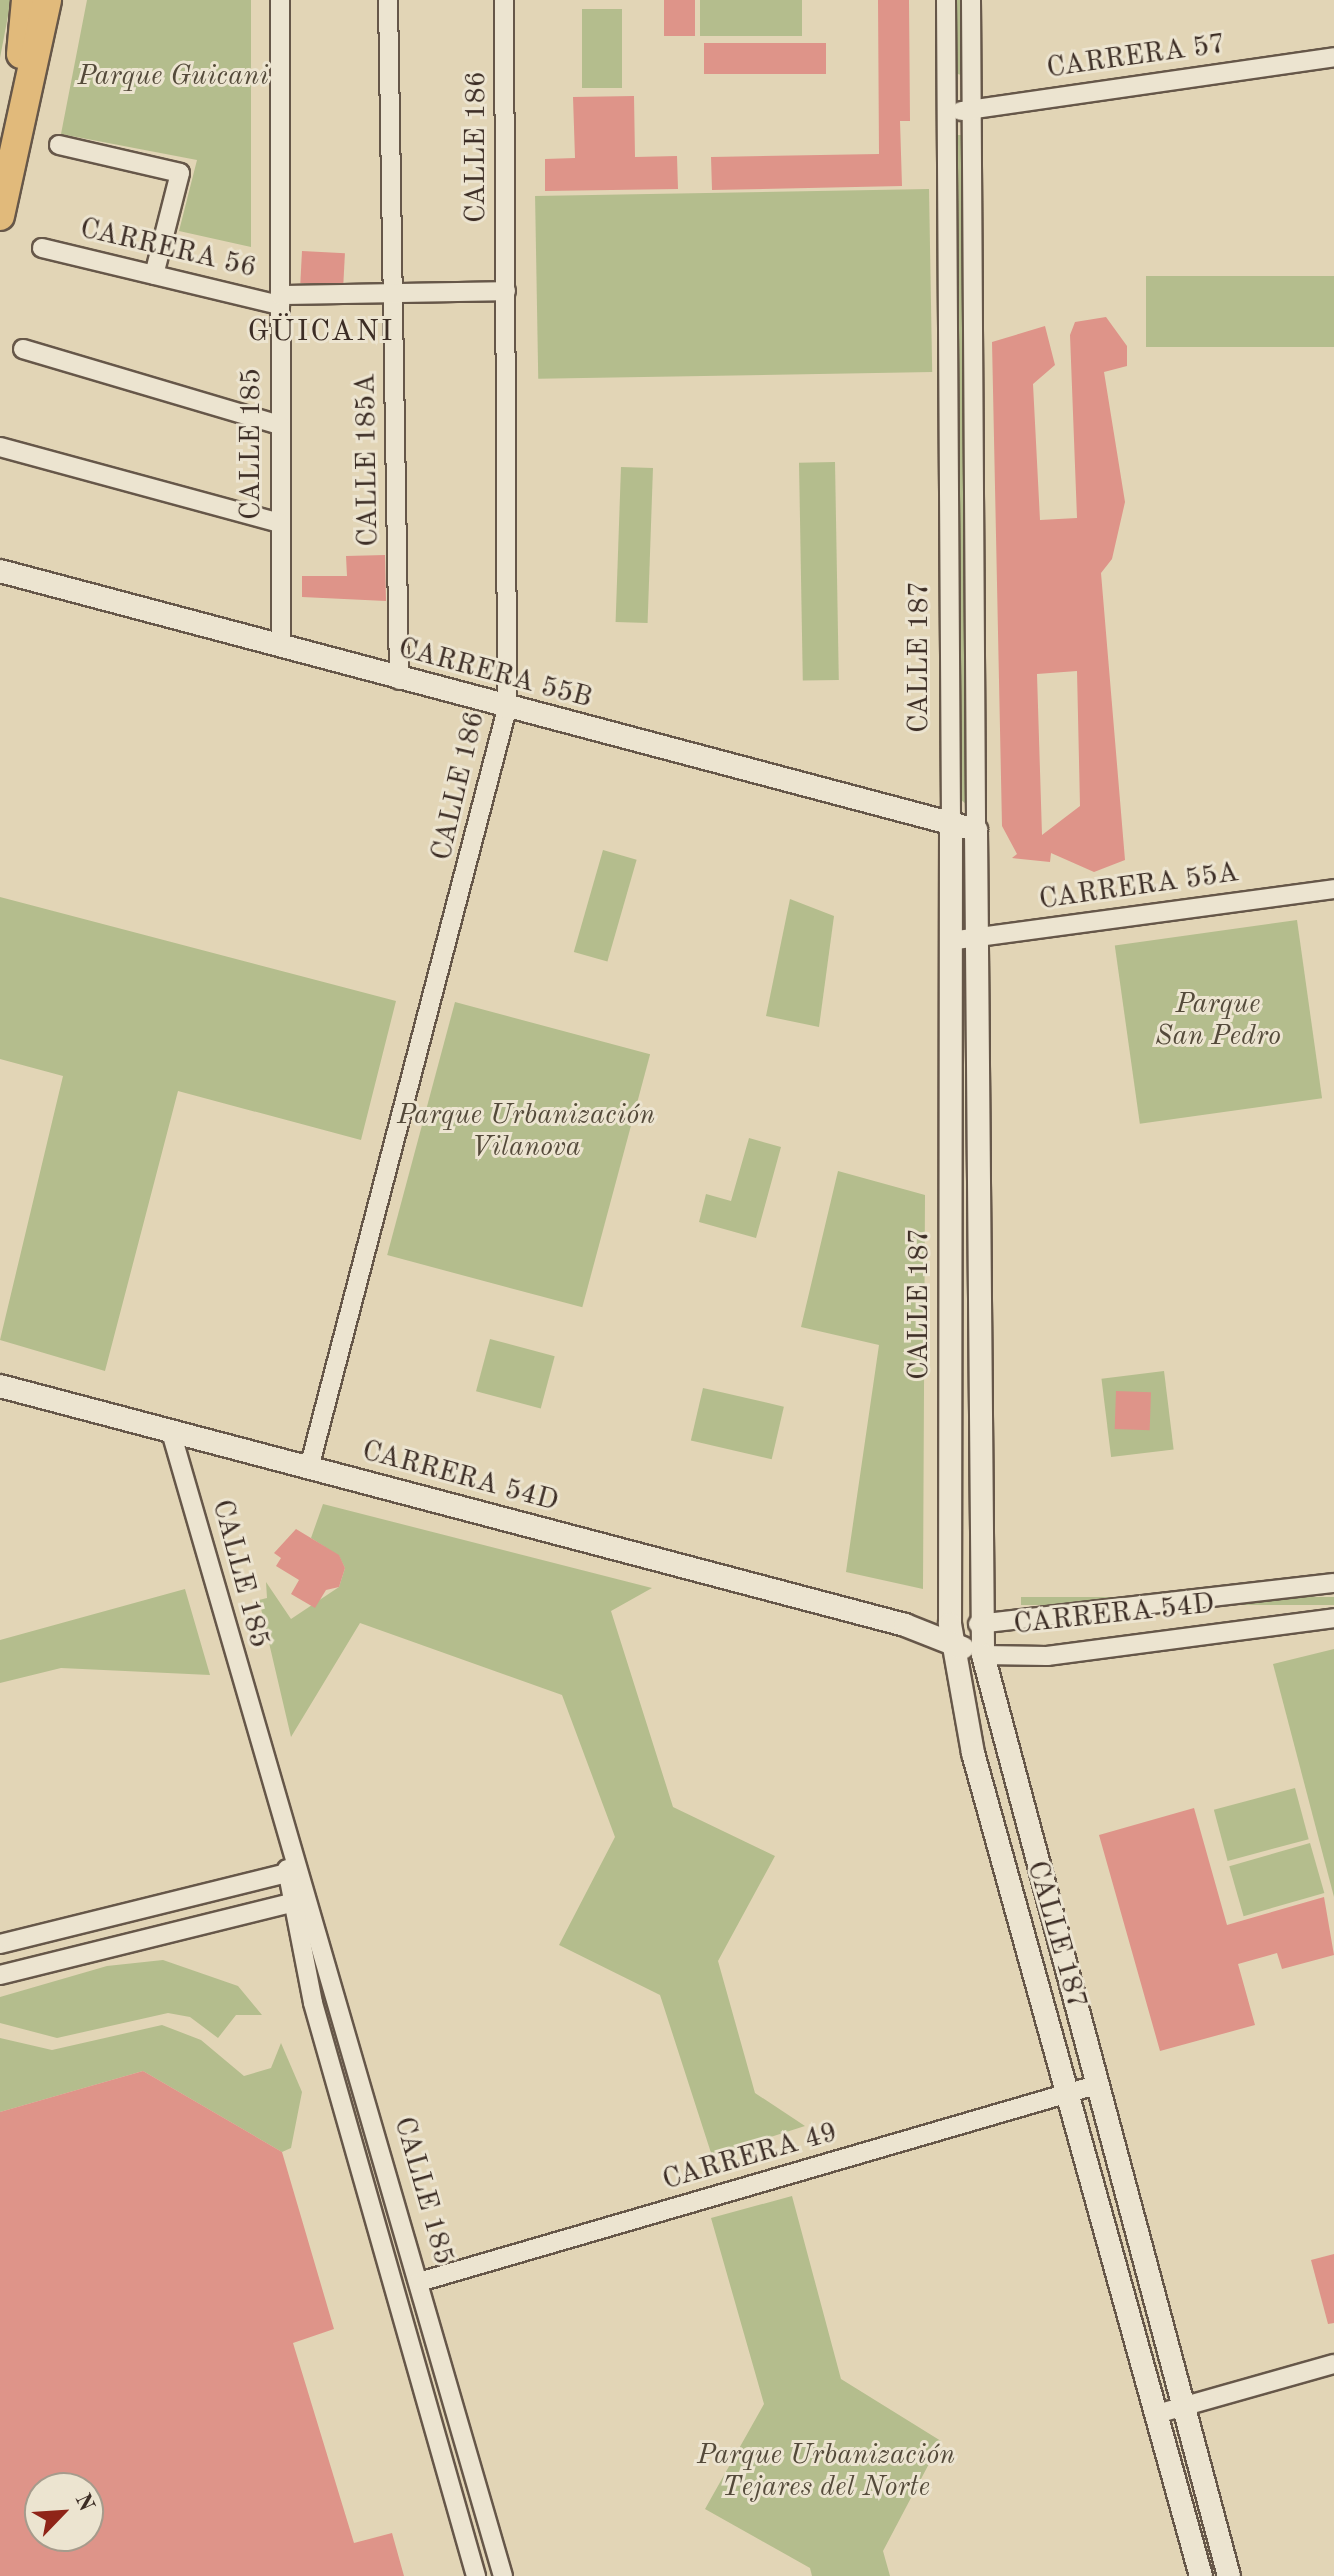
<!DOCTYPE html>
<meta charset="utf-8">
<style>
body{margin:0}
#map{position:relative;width:1334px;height:2576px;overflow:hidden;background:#e2d5b6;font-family:"Old Standard TT",serif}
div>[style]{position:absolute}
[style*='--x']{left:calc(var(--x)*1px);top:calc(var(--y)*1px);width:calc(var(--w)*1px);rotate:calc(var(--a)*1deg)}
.green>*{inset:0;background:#b4bd8d;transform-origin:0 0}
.building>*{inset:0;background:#de9489;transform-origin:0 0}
.roads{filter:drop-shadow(2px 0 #665749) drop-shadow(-2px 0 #665749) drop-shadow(0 2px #665749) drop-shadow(0 -2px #665749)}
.minor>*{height:18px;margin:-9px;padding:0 9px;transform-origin:9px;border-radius:9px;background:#ece4d0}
.tertiary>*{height:22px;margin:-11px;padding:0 11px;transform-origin:11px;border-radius:11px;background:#ece4d0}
.primary>*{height:28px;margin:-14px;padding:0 14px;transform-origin:14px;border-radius:14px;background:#e1ba7b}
span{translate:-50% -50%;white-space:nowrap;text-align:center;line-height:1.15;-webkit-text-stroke:6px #ece4d0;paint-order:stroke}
.street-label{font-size:28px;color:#3c2d25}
.park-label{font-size:28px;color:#544a3a;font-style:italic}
.neighbourhood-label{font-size:30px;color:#3c2d25;letter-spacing:2px}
.north{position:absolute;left:24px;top:2472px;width:80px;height:80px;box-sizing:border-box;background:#ece4d0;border:2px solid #a69b8c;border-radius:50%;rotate:65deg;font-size:22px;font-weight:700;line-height:32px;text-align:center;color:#3c2d25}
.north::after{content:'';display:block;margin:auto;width:28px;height:36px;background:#8f2418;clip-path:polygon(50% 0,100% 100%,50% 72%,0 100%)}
</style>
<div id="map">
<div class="green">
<div style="clip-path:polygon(0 0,11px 0,0 58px)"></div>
<div style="clip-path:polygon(87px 0,251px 0,251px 247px,179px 231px,197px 160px,61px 134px)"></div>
<div style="left:700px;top:0;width:102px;height:36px"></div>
<div style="clip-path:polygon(954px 0,963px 0,961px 75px,955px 73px)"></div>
<div style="left:582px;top:9px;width:40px;height:79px"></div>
<div style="clip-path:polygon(958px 135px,963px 135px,966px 804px,960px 799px)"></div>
<div style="left:929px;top:189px;width:183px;height:394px;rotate:89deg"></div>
<div style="left:1334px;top:276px;width:71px;height:188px;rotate:90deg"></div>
<div style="left:835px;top:462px;width:218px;height:36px;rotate:89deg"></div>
<div style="left:621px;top:467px;width:32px;height:155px;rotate:2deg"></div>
<div style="clip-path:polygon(967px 847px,967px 922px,964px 924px,959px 849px)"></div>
<div style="left:603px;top:850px;width:35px;height:106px;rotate:16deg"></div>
<div style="clip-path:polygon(0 897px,396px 1001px,361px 1140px,178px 1091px,105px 1371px,0 1340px,63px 1076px,0 1059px)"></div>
<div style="clip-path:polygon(790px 899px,834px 916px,819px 1027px,766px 1016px)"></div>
<div style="left:1297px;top:920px;width:180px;height:184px;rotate:82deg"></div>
<div style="left:455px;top:1002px;width:202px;height:262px;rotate:15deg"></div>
<div style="clip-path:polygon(749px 1138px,781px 1147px,756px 1238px,699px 1222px,706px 1194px,731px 1201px)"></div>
<div style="clip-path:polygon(838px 1171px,925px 1195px,923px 1589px,846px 1572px,879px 1345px,801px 1327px)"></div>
<div style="left:490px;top:1339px;width:67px;height:54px;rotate:15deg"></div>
<div style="left:1164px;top:1371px;width:79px;height:63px;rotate:83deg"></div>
<div style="left:703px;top:1388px;width:83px;height:54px;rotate:13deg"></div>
<div style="clip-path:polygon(323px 1504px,652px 1588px,611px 1611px,673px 1807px,775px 1856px,718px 1961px,755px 2093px,805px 2126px,712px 2156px,660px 1995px,559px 1945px,615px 1837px,562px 1695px,360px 1623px,291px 1737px,259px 1600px,267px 1598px,266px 1582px,291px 1619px,339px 1587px,345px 1568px,339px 1556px,311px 1538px)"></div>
<div style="clip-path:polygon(185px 1589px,210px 1675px,61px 1668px,0 1683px,0 1640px)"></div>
<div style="left:1334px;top:1597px;width:8px;height:313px;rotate:90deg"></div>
<div style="clip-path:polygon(1334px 1649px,1334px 1897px,1273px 1664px)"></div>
<div style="left:1295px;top:1788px;width:53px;height:84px;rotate:75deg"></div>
<div style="left:1310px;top:1843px;width:52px;height:84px;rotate:74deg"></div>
<div style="clip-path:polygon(163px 1960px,238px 1986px,262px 2015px,236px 2015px,218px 2038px,190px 2017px,168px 2013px,57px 2038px,0 2023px,0 1997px,107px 1966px)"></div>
<div style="clip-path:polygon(162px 2025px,201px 2040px,244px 2076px,271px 2068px,281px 2043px,302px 2092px,291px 2148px,282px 2152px,143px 2071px,0 2112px,0 2038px,52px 2050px)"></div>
<div style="clip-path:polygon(792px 2196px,841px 2379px,941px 2441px,883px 2551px,890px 2576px,812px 2576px,810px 2568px,705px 2509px,764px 2404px,711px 2218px)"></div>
</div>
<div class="building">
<div style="left:664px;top:0;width:31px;height:36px"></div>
<div style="clip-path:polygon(878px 0,909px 0,910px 121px,900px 121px,902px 186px,712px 190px,711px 157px,879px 154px)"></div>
<div style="left:826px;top:43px;width:31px;height:122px;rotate:90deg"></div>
<div style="clip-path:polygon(634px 96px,635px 157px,677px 156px,678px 189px,545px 191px,545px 159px,575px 158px,573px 97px)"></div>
<div style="left:302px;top:251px;width:43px;height:32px;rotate:3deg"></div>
<div style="clip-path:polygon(evenodd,1106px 317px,1127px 346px,1127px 366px,1104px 372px,1125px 502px,1112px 559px,1101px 573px,1125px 860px,1094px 872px,1051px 853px,1050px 862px,1012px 858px,1017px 854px,1002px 826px,992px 342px,1045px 326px,1055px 365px,1033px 384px,1040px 520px,1077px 518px,1070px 335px,1075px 322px,1106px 317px,1077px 671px,1080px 806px,1042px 835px,1037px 674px,1077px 671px)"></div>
<div style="clip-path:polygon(385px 555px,386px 601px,302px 597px,302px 576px,347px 576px,346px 556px)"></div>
<div style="left:1116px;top:1391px;width:35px;height:38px;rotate:2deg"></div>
<div style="clip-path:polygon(296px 1529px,339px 1555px,345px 1568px,339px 1587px,326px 1590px,315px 1608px,291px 1594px,299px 1580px,276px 1566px,281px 1558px,274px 1553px)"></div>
<div style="clip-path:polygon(1194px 1808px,1227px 1925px,1324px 1897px,1334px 1955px,1282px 1969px,1277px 1953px,1238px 1964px,1255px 2025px,1160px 2051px,1099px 1835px)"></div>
<div style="clip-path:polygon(evenodd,143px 2071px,282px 2152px,334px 2329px,293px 2343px,354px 2543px,392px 2533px,404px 2576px,0 2576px,0 2112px,143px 2071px,40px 2488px,88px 2488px,88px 2536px,40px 2536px,40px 2488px)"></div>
<div style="clip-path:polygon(1334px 2254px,1334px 2323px,1328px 2324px,1311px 2260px)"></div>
</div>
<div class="roads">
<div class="minor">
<div style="--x:280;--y:0;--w:647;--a:89.91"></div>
<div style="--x:388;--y:0;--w:680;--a:89.07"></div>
<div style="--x:946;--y:0;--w:824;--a:89.65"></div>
<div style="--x:971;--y:0;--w:830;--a:89.65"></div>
<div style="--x:961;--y:111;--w:377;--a:-8.2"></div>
<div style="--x:59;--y:145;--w:124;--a:13"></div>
<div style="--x:180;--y:173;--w:105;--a:104.3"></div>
<div style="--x:42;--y:248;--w:245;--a:13.5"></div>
<div style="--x:280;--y:295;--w:226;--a:-1"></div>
<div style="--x:23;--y:349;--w:268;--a:16.5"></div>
<div style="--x:0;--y:447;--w:290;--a:15.2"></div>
<div style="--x:950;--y:941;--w:388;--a:-7.7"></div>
<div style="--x:171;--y:1432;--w:1191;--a:73.82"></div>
<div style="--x:309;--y:1468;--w:784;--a:-75.38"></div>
<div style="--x:507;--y:709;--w:709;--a:-90.24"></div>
<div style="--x:978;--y:1624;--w:358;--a:-6.6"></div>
<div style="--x:983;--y:1655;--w:64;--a:0.9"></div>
<div style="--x:1047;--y:1656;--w:290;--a:-7.5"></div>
<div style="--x:287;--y:1869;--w:136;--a:79"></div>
<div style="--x:313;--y:2003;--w:596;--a:74.12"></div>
<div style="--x:0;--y:1944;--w:305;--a:-13.9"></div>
<div style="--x:0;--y:1975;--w:309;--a:-13.9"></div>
<div style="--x:419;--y:2282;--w:705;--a:-16.22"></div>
<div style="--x:1157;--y:2414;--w:184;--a:-15.8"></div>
</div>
<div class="tertiary">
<div style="--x:0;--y:571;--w:1010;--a:14.86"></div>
<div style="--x:976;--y:830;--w:825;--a:89.51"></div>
<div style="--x:983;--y:1655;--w:953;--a:75.05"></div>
<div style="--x:951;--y:824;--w:800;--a:90.07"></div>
<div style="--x:950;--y:1624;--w:131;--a:79.9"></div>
<div style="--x:973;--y:1753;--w:854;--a:74.52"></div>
<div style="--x:0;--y:1386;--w:936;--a:14.79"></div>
<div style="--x:905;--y:1625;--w:62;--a:21.6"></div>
</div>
<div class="primary">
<div style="--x:21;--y:54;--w:54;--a:-84.7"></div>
<div style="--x:0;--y:216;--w:221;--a:-77.7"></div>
</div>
</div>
<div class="street-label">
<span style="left:1136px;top:57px;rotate:-8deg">CARRERA 57</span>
<span style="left:477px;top:147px;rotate:-90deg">CALLE 186</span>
<span style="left:168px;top:249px;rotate:13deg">CARRERA 56</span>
<span style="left:252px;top:444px;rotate:-90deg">CALLE 185</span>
<span style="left:368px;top:460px;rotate:-91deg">CALLE 185A</span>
<span style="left:920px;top:657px;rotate:-90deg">CALLE 187</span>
<span style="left:495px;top:674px;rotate:15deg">CARRERA 55B</span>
<span style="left:459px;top:786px;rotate:-77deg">CALLE 186</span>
<span style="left:1139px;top:887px;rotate:-8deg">CARRERA 55A</span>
<span style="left:920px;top:1304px;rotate:-90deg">CALLE 187</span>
<span style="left:460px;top:1477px;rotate:15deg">CARRERA 54D</span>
<span style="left:240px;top:1574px;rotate:75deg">CALLE 185</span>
<span style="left:1114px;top:1615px;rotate:-6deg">CARRERA 54D</span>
<span style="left:1056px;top:1935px;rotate:74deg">CALLE 187</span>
<span style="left:750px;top:2157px;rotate:-16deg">CARRERA 49</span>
<span style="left:423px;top:2191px;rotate:74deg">CALLE 185</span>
</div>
<div class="park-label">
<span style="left:173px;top:77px">Parque Guicani</span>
<span style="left:1218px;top:1021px">Parque<br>San Pedro</span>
<span style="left:526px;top:1132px">Parque Urbanización<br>Vilanova</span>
<span style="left:826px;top:2472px">Parque Urbanización<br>Tejares del Norte</span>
</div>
<div class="neighbourhood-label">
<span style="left:321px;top:332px">GÜICANI</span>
</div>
<div class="north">N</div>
</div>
